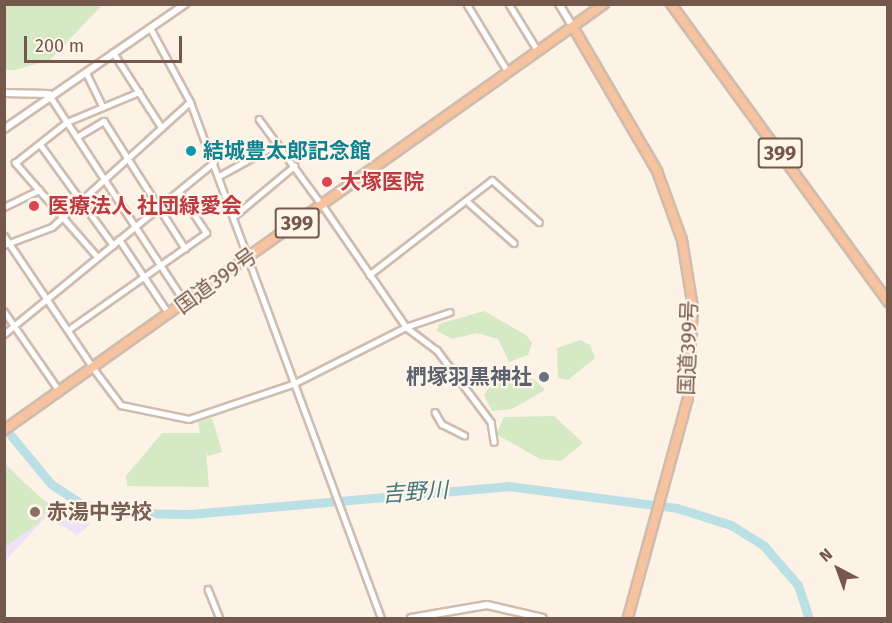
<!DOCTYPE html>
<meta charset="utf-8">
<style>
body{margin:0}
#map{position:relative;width:892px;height:623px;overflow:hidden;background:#fcf2e5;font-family:"Fira Sans","Noto Sans JP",sans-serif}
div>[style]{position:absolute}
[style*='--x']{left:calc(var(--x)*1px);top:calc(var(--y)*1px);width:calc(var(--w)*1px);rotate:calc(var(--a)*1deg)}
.education>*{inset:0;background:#efe2f8}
.green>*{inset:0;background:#d4e9c4}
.river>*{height:9px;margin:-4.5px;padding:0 4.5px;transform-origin:4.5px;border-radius:4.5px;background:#bae0e5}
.roads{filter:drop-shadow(2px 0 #cfbcaf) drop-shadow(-2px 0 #cfbcaf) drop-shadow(0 2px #cfbcaf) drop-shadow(0 -2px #cfbcaf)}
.minor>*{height:4.5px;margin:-2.25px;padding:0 2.25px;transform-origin:2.25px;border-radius:2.25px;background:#fff}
.tertiary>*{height:5px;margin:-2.5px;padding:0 2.5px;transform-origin:2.5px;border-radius:2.5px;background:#fff}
.secondary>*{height:6px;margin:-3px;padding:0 3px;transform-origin:3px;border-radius:3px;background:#fff}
.trunk>*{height:8px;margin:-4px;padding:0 4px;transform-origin:4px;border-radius:4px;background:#f7c39e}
.dots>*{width:16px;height:16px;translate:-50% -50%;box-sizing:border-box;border:3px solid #fff6eb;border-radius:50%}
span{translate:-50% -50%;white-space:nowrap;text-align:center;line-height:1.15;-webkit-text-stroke:4.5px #fff6eb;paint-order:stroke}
.shield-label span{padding:2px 4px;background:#fff6eb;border:2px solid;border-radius:4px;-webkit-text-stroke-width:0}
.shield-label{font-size:20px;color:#74584b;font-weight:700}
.culture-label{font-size:21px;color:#0d838f;font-weight:700}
.left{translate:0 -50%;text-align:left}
.health-label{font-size:21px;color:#be3a42;font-weight:700}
.street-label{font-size:21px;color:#74584b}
.worship-label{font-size:21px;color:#5b616d;font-weight:700}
.right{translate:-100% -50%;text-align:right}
.education-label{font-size:21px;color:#785e54;font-weight:700}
.water-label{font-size:22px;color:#427880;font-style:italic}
.frame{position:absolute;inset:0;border:6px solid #74584b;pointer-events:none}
.north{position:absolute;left:808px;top:539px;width:60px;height:60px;-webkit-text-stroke:4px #fff6eb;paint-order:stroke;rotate:319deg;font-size:16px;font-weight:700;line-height:24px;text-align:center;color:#74584b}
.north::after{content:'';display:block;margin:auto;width:21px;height:27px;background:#74584b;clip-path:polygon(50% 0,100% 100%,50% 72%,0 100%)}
.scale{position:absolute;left:24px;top:36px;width:158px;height:27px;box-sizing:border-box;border:3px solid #74584b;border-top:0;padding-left:8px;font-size:18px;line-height:21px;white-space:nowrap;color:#74584b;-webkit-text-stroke:4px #fff6eb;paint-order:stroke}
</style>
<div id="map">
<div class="education">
<div style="clip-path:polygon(4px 461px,35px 495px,91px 524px,77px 535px,47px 516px,5px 561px)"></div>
</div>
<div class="green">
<div style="clip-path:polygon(5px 4px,102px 4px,102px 5px,50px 60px,15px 70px,5px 70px)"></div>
<div style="clip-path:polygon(484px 311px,526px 335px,532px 343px,528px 355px,509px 362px,498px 339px,477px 333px,452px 339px,437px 331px,439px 324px)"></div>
<div style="clip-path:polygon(580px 340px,590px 345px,595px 358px,568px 380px,558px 378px,557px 348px)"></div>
<div style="clip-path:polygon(502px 379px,534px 379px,545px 390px,512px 409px,492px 411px,484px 395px,494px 380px)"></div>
<div style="clip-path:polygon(554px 416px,583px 443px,561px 461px,540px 459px,496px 434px,504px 417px)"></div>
<div style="clip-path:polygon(212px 418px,222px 452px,208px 456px,206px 451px,209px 487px,127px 486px,126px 476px,162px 433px,200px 433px,198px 422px)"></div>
<div style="clip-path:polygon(5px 465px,49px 505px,39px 523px,5px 547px)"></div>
</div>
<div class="river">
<div style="--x:4;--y:427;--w:74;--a:50.5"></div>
<div style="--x:51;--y:484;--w:37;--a:33"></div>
<div style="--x:82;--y:504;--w:37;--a:14"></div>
<div style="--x:118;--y:513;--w:72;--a:0.8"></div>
<div style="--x:190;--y:514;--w:319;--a:-5"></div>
<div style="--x:508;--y:486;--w:170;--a:7.4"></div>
<div style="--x:677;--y:508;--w:57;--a:17.5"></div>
<div style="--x:731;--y:525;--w:39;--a:32"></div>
<div style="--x:764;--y:546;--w:52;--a:48.9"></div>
<div style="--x:798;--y:585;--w:35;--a:72"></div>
</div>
<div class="roads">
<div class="minor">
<div style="--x:467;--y:4;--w:79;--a:58.9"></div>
<div style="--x:509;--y:4;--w:55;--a:58.3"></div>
<div style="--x:113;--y:52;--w:90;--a:57.2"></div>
<div style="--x:86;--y:72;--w:39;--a:64"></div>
<div style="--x:50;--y:96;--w:246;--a:56.8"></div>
<div style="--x:259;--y:119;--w:107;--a:53.8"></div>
<div style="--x:77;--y:137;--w:31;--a:-31"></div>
<div style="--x:104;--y:121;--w:151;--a:57.5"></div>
<div style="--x:40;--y:144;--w:125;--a:54.1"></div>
<div style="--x:219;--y:176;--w:66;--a:-28.9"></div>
<div style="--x:469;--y:203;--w:60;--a:41.6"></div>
<div style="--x:4;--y:207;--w:39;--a:-26"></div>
<div style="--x:233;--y:217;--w:80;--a:-39.9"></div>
<div style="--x:119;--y:239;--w:90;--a:56.3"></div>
<div style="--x:4;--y:245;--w:51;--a:-20.6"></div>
<div style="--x:52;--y:227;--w:186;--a:-42.2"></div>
<div style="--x:97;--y:257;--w:125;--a:-131.1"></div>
<div style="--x:15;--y:163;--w:66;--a:-38.3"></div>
<div style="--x:67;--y:122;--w:78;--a:-22.6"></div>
<div style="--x:369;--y:275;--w:155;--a:-37.7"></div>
<div style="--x:492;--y:180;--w:63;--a:41.8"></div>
<div style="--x:4;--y:311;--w:98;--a:55.3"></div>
<div style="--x:406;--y:327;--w:39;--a:37"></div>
<div style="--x:437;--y:350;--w:90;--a:53.1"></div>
<div style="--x:491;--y:422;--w:20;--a:81"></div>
<div style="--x:68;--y:330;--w:169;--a:-35.1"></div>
<div style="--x:206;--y:233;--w:49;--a:-123.4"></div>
<div style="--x:4;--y:334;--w:271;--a:-39.3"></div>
<div style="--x:94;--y:369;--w:45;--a:53.1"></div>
<div style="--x:121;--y:405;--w:69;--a:11.6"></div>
<div style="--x:189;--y:419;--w:110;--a:-18.6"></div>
<div style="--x:293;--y:384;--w:127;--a:-26.8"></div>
<div style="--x:406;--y:327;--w:46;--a:-18.8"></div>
<div style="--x:435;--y:412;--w:14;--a:60"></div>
<div style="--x:442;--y:424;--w:25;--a:27"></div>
<div style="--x:208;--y:589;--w:31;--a:68"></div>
</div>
<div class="tertiary">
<div style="--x:150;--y:28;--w:84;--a:61.6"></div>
<div style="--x:190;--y:102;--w:550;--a:69.69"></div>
<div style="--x:322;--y:205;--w:148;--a:55.5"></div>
<div style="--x:4;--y:236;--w:159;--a:56"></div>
</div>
<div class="secondary">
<div style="--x:559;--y:4;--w:27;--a:59"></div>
<div style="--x:4;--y:93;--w:45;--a:1.3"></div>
<div style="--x:4;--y:129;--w:220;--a:-34.6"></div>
<div style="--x:411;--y:618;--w:77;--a:-9.7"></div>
<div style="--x:487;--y:605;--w:57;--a:13.1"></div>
</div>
<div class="trunk">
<div style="--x:671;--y:4;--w:369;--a:53.9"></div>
<div style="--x:573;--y:27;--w:167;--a:59.7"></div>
<div style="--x:657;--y:171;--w:73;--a:70.1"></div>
<div style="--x:682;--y:240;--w:69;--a:80.8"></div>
<div style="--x:693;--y:308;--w:90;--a:93.2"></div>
<div style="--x:688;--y:398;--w:228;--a:105.3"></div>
<div style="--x:4;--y:430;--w:736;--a:-35.37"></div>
</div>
</div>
<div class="dots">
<div style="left:191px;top:151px;background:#0f9aa8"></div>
<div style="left:327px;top:182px;background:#e0444e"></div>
<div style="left:34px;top:206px;background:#e0444e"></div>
<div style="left:544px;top:377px;background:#6b7280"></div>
<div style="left:35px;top:512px;background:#8d6e63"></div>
</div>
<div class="shield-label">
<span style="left:780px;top:153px">399</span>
<span style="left:297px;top:223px">399</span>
</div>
<div class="culture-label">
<span class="left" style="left:203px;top:151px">結城豊太郎記念館</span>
</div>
<div class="health-label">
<span class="left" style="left:340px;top:182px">大塚医院</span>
<span class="left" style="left:48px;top:206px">医療法人 社団緑愛会</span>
</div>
<div class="street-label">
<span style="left:216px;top:281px;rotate:-36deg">国道399号</span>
<span style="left:688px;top:348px;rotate:-88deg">国道399号</span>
</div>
<div class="worship-label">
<span class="right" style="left:532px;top:377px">椚塚羽黒神社</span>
</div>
<div class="education-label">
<span class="left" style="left:47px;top:512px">赤湯中学校</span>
</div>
<div class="water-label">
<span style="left:415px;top:492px;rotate:-4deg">吉野川</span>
</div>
<div class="frame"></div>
<div class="north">N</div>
<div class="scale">200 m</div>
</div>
